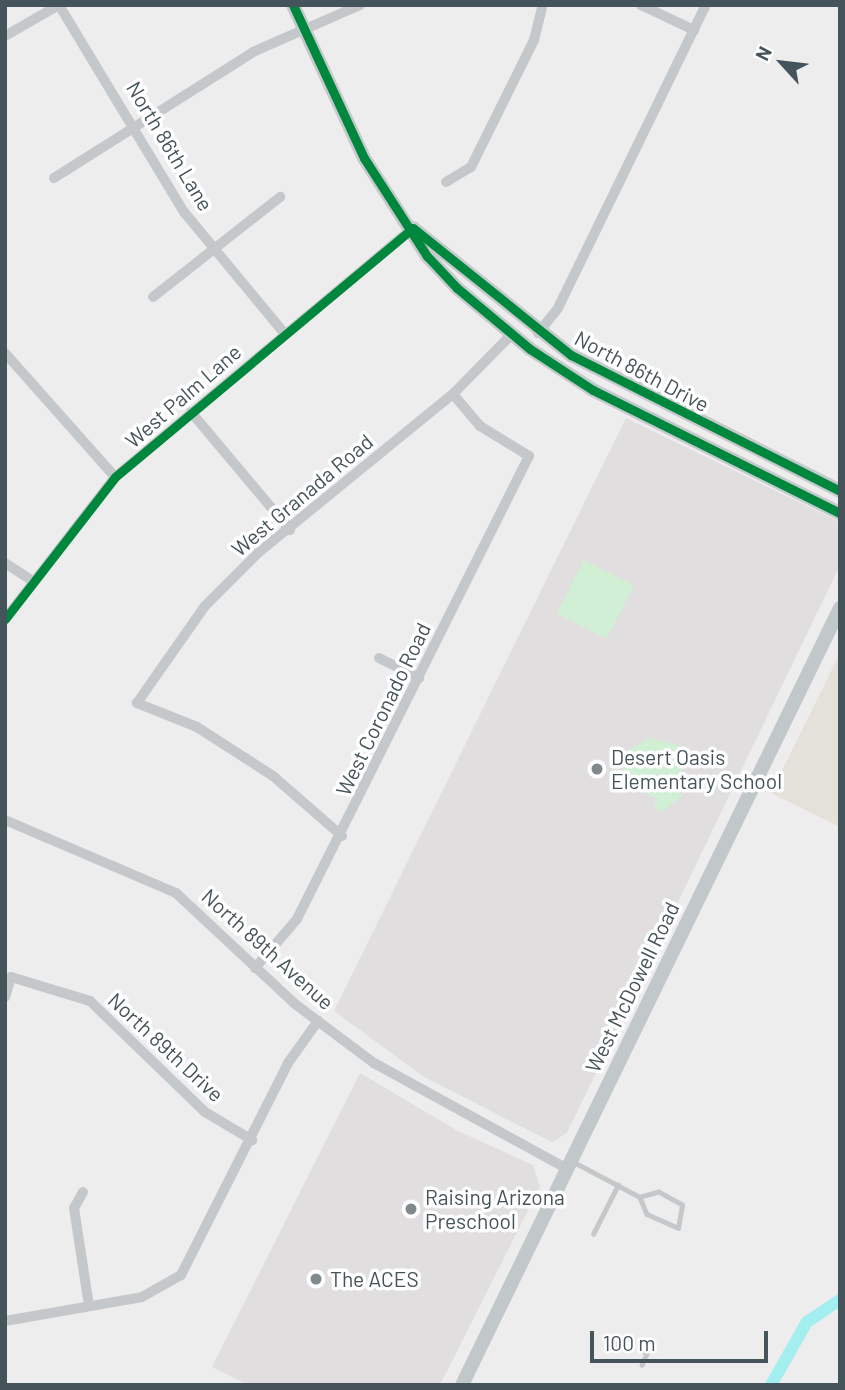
<!DOCTYPE html>
<style>
body{margin:0}
#map{position:relative;width:845px;height:1390px;overflow:hidden;background:#eeeded;font-family:Barlow,sans-serif}
div>[style]{position:absolute}
[style*='--x']{left:calc(var(--x)*1px);top:calc(var(--y)*1px);width:calc(var(--w)*1px);rotate:calc(var(--a)*1deg)}
.commercial>*{inset:0;background:#e4e0da}
.education>*{inset:0;background:#e0dedf}
.green>*{inset:0;background:#d0efd5;transform-origin:0 0}
.canal>*{height:12px;margin:-6px;padding:0 6px;transform-origin:6px;border-radius:6px;background:#a3eeee}
.lane>*{height:4.5px;margin:-2.25px;padding:0 2.25px;transform-origin:2.25px;border-radius:2.25px;background:#c4c8ca}
.street>*{height:10px;margin:-5px;padding:0 5px;transform-origin:5px;border-radius:5px;background:#c4c8ca}
.secondary>*{height:14px;margin:-7px;padding:0 7px;transform-origin:7px;border-radius:7px;background:#c5c9cb}
.primary>*{height:14px;margin:-7px;padding:0 7px;transform-origin:7px;border-radius:7px;background:#c2c7c9}
.cycleway>*{height:9px;margin:-4.5px;padding:0 4.5px;transform-origin:4.5px;border-radius:4.5px;background:#00873e}
.dots>*{width:19px;height:19px;translate:-50% -50%;box-sizing:border-box;border:4px solid #fff;border-radius:50%}
span{translate:-50% -50%;white-space:nowrap;text-align:center;line-height:1.15;-webkit-text-stroke:7px #fff;paint-order:stroke}
.street-label{font-size:21px;color:#44545a}
.poi-label{font-size:21px;color:#44545a}
.left{translate:0 -50%;text-align:left}
.frame{position:absolute;inset:0;border:7px solid #44545a;pointer-events:none}
.north{position:absolute;left:747px;top:28px;width:70px;height:70px;-webkit-text-stroke:5px #fff;paint-order:stroke;rotate:297deg;font-size:19px;font-weight:700;line-height:28px;text-align:center;color:#44545a}
.north::after{content:'';display:block;margin:auto;width:24px;height:32px;background:#44545a;clip-path:polygon(50% 0,100% 100%,50% 72%,0 100%)}
.scale{position:absolute;left:590px;top:1331px;width:178px;height:32px;box-sizing:border-box;border:4px solid #44545a;border-top:0;padding-left:9px;font-size:21px;line-height:24px;white-space:nowrap;color:#44545a;-webkit-text-stroke:5px #fff;paint-order:stroke}
</style>
<div id="map">
<div class="commercial">
<div style="clip-path:polygon(840px 653px,840px 827px,771px 793px)"></div>
</div>
<div class="education">
<div style="clip-path:polygon(626px 418px,840px 522px,840px 565px,567px 1133px,552px 1142px,424px 1077px,334px 1011px)"></div>
<div style="clip-path:polygon(360px 1073px,458px 1131px,533px 1165px,540px 1187px,440px 1385px,248px 1385px,212px 1367px)"></div>
</div>
<div class="green">
<div style="left:584px;top:560px;width:56px;height:60px;rotate:27deg"></div>
<div style="clip-path:polygon(649px 738px,677px 745px,685px 755px,677px 792px,683px 795px,662px 812px,654px 807px,657px 799px,621px 780px,627px 751px)"></div>
</div>
<div class="canal">
<div style="--x:771;--y:1385;--w:73;--a:-60.3"></div>
<div style="--x:807;--y:1322;--w:40;--a:-34"></div>
</div>
<div class="lane">
<div style="--x:572;--y:1161;--w:77;--a:27.9"></div>
<div style="--x:640;--y:1197;--w:18;--a:68"></div>
<div style="--x:647;--y:1214;--w:34;--a:24"></div>
<div style="--x:678;--y:1228;--w:23;--a:-80"></div>
<div style="--x:682;--y:1205;--w:26;--a:-151"></div>
<div style="--x:659;--y:1192;--w:20;--a:165"></div>
<div style="--x:593;--y:1234;--w:55;--a:-63"></div>
<div style="--x:608;--y:1348;--w:18;--a:-27"></div>
<div style="--x:641;--y:1348;--w:8;--a:45"></div>
<div style="--x:647;--y:1354;--w:12;--a:114"></div>
</div>
<div class="street">
<div style="--x:59;--y:5;--w:242;--a:58.9"></div>
<div style="--x:184;--y:212;--w:157;--a:50.4"></div>
<div style="--x:641;--y:5;--w:59;--a:25.3"></div>
<div style="--x:5;--y:36;--w:62;--a:-29.9"></div>
<div style="--x:54;--y:178;--w:236;--a:-32.3"></div>
<div style="--x:253;--y:52;--w:117;--a:-23.7"></div>
<div style="--x:446;--y:182;--w:29;--a:-31"></div>
<div style="--x:471;--y:167;--w:142;--a:-63.6"></div>
<div style="--x:534;--y:40;--w:36;--a:-76"></div>
<div style="--x:153;--y:297;--w:162;--a:-38.2"></div>
<div style="--x:538;--y:333;--w:32;--a:-51"></div>
<div style="--x:558;--y:308;--w:337;--a:-64"></div>
<div style="--x:5;--y:353;--w:166;--a:48.4"></div>
<div style="--x:191;--y:412;--w:154;--a:50"></div>
<div style="--x:5;--y:563;--w:30;--a:33"></div>
<div style="--x:5;--y:619;--w:180;--a:-52.2"></div>
<div style="--x:115;--y:477;--w:388;--a:-39.9"></div>
<div style="--x:379;--y:658;--w:45;--a:26.6"></div>
<div style="--x:5;--y:820;--w:186;--a:23.1"></div>
<div style="--x:176;--y:893;--w:163;--a:43"></div>
<div style="--x:295;--y:1004;--w:99;--a:36.8"></div>
<div style="--x:374;--y:1063;--w:221;--a:28.7"></div>
<div style="--x:342;--y:836;--w:91;--a:-139"></div>
<div style="--x:273;--y:776;--w:90;--a:-147.2"></div>
<div style="--x:197;--y:727;--w:65;--a:-158.2"></div>
<div style="--x:137;--y:703;--w:118;--a:-55"></div>
<div style="--x:205;--y:606;--w:75;--a:-45"></div>
<div style="--x:258;--y:553;--w:252;--a:-39.2"></div>
<div style="--x:453;--y:394;--w:84;--a:-45.5"></div>
<div style="--x:255;--y:968;--w:65;--a:-49.4"></div>
<div style="--x:297;--y:919;--w:518;--a:-63.39"></div>
<div style="--x:529;--y:456;--w:57;--a:-148.5"></div>
<div style="--x:480;--y:426;--w:42;--a:-130.2"></div>
<div style="--x:5;--y:997;--w:21;--a:-73"></div>
<div style="--x:11;--y:977;--w:83;--a:16.9"></div>
<div style="--x:90;--y:1001;--w:160;--a:44"></div>
<div style="--x:205;--y:1112;--w:55;--a:30.8"></div>
<div style="--x:83;--y:1192;--w:18;--a:119"></div>
<div style="--x:74;--y:1208;--w:99;--a:81.3"></div>
<div style="--x:5;--y:1321;--w:139;--a:-9.9"></div>
<div style="--x:142;--y:1297;--w:45;--a:-29.4"></div>
<div style="--x:181;--y:1275;--w:237;--a:-63.2"></div>
<div style="--x:288;--y:1063;--w:52;--a:-54.5"></div>
</div>
<div class="secondary">
<div style="--x:293;--y:5;--w:169;--a:65.1"></div>
<div style="--x:364;--y:158;--w:117;--a:57.3"></div>
<div style="--x:427;--y:256;--w:44;--a:46.8"></div>
<div style="--x:457;--y:288;--w:95;--a:39.9"></div>
<div style="--x:530;--y:349;--w:75;--a:33.1"></div>
<div style="--x:593;--y:390;--w:276;--a:26.5"></div>
<div style="--x:413;--y:228;--w:203;--a:38.8"></div>
<div style="--x:571;--y:355;--w:301;--a:26.8"></div>
</div>
<div class="primary">
<div style="--x:462;--y:1385;--w:864;--a:-64.06"></div>
</div>
<div class="cycleway">
<div style="--x:293;--y:5;--w:169;--a:65.1"></div>
<div style="--x:364;--y:158;--w:117;--a:57.3"></div>
<div style="--x:427;--y:256;--w:44;--a:46.8"></div>
<div style="--x:457;--y:288;--w:95;--a:39.9"></div>
<div style="--x:530;--y:349;--w:75;--a:33.1"></div>
<div style="--x:593;--y:390;--w:276;--a:26.5"></div>
<div style="--x:413;--y:228;--w:203;--a:38.8"></div>
<div style="--x:571;--y:355;--w:301;--a:26.8"></div>
<div style="--x:5;--y:619;--w:180;--a:-52.2"></div>
<div style="--x:115;--y:477;--w:388;--a:-39.9"></div>
</div>
<div class="dots">
<div style="left:597px;top:769px;background:#808a8d"></div>
<div style="left:411px;top:1209px;background:#808a8d"></div>
<div style="left:316px;top:1279px;background:#808a8d"></div>
</div>
<div class="street-label">
<span style="left:170px;top:146px;rotate:59deg">North 86th Lane</span>
<span style="left:642px;top:371px;rotate:28deg">North 86th Drive</span>
<span style="left:183px;top:396px;rotate:-41deg">West Palm Lane</span>
<span style="left:302px;top:495px;rotate:-40deg">West Granada Road</span>
<span style="left:383px;top:709px;rotate:-64deg">West Coronado Road</span>
<span style="left:268px;top:949px;rotate:42deg">North 89th Avenue</span>
<span style="left:632px;top:987px;rotate:-64deg">West McDowell Road</span>
<span style="left:166px;top:1047px;rotate:43deg">North 89th Drive</span>
</div>
<div class="poi-label">
<span class="left" style="left:611px;top:769px">Desert Oasis<br>Elementary School</span>
<span class="left" style="left:425px;top:1209px">Raising Arizona<br>Preschool</span>
<span class="left" style="left:330px;top:1279px">The ACES</span>
</div>
<div class="frame"></div>
<div class="north">N</div>
<div class="scale">100 m</div>
</div>
